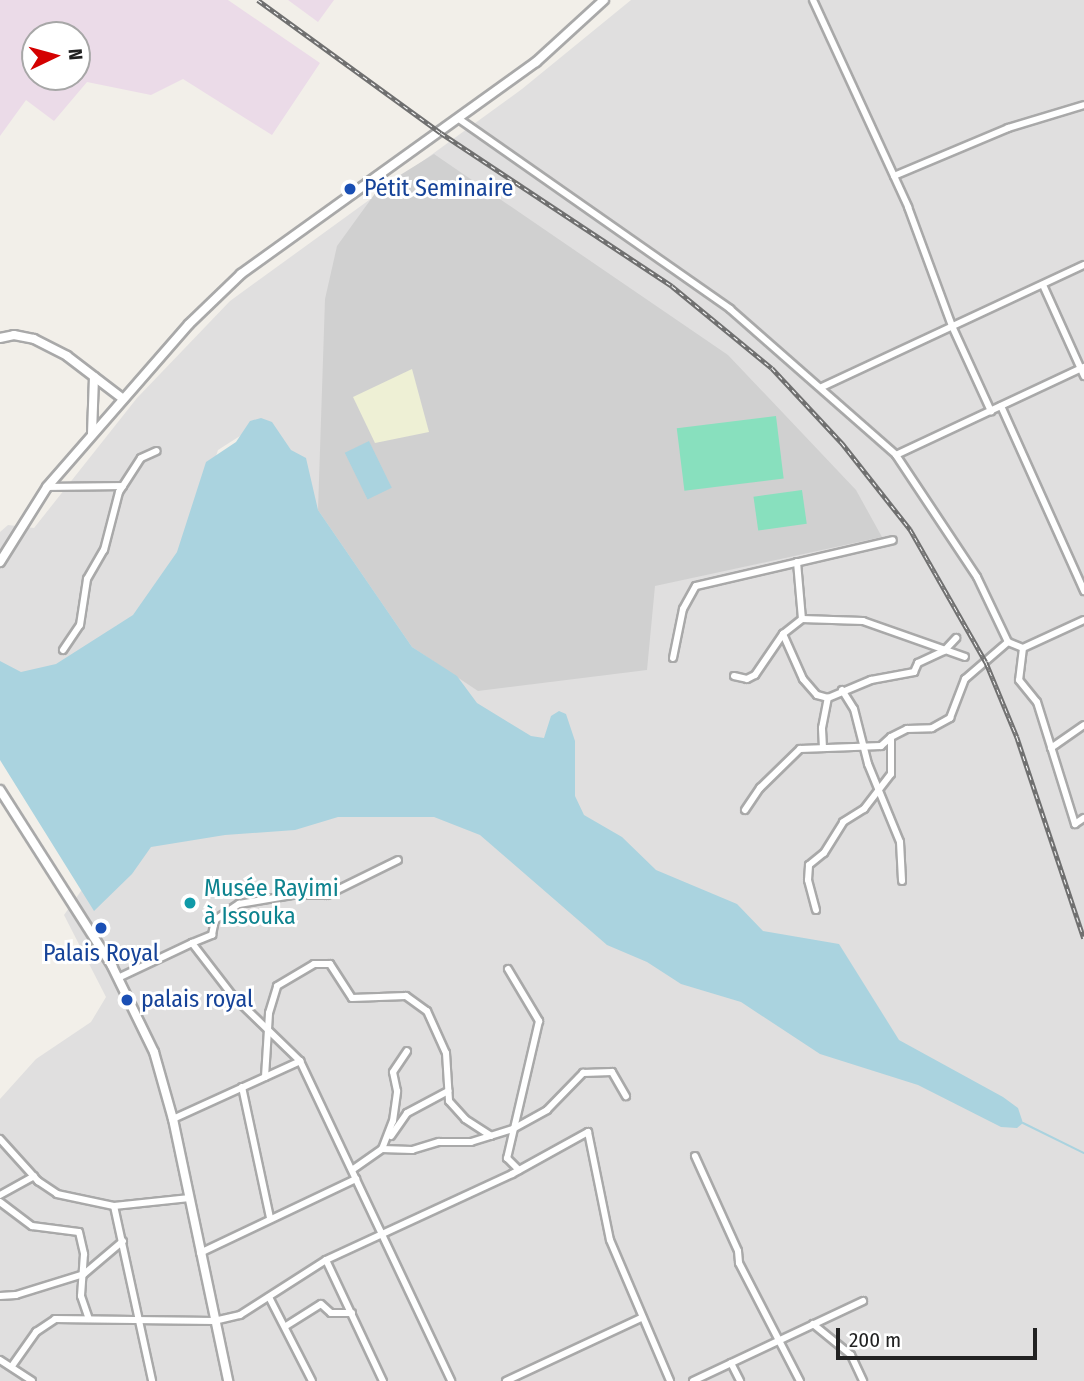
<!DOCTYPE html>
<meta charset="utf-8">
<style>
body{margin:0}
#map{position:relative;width:1084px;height:1381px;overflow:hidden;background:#f2efe9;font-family:"Fira Sans Condensed",sans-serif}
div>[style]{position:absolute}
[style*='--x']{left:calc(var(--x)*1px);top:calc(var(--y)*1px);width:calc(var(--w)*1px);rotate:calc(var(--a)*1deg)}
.residential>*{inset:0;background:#e0dfdf}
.industrial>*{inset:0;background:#ebdbe8}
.religious>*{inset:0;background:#d0d0d0}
.farmland>*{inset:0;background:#eef0d5}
.pitch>*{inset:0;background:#88e0be;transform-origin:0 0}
.water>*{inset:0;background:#aad3df;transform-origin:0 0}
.stream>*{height:2px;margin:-1px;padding:0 1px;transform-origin:1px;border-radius:1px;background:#aad3df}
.roads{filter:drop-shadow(2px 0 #a9a9a9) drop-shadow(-2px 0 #a9a9a9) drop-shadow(0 2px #a9a9a9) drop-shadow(0 -2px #a9a9a9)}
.minor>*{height:6px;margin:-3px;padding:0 3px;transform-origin:3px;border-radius:3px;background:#fff}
.tertiary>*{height:8px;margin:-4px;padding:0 4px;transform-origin:4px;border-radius:4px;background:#fff}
.rail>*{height:4.5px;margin-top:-2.25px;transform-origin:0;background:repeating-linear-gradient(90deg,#fff 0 5px,#707070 0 10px);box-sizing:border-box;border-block:2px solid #707070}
.dots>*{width:19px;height:19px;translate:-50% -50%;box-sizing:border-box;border:4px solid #fff;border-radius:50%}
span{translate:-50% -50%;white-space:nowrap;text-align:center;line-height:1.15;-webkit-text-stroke:6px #fff;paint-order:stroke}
.transit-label{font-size:24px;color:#164399}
.left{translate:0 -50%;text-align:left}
.culture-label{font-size:24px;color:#0d838f}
.north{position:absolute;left:21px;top:21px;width:70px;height:70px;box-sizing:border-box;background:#fff;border:2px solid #a7a7a7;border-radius:50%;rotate:85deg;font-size:19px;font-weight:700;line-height:28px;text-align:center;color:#222}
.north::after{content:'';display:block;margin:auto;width:24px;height:32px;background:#d40000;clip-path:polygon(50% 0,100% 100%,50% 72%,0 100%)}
.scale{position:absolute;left:836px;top:1328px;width:201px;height:32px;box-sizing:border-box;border:4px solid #222;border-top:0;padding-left:9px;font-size:21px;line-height:24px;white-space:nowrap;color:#222;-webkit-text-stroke:5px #fff;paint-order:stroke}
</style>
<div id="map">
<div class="residential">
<div style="clip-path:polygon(631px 0,1084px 0,1084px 1381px,0 1381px,0 1099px,36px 1059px,91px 1022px,106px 997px,64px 915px,98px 867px,412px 687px,262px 422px,218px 450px,178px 571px,145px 610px,116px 626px,51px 677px,14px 680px,0 665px,0 532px,8px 525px,34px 528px,137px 398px,230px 301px,522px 89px)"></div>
</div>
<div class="industrial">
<div style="clip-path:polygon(evenodd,0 0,228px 0,320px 63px,272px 135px,183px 79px,151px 95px,87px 82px,54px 121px,26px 100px,0 136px,0 0,77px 35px,77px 77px,35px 77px,35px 35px,77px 35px)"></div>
<div style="clip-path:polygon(288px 0,334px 0,318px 22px)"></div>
</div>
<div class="religious">
<div style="clip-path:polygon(434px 154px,728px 355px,856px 490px,882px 537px,655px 586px,647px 670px,478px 691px,412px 647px,318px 510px,325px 299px,337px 246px,379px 188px,395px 186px,397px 177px)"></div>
</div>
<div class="farmland">
<div style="clip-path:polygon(412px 369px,429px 432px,375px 443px,353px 397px)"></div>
</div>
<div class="pitch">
<div style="left:776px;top:416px;width:63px;height:100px;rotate:83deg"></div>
<div style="left:802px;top:490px;width:34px;height:49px;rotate:82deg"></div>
</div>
<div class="water">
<div style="clip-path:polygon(261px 418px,272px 422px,291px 450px,306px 458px,318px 510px,412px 647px,457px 676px,477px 703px,531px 736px,544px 738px,551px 716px,559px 711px,566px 714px,575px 741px,575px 796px,584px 815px,622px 837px,656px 870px,737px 904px,763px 931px,839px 944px,899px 1040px,1003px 1097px,1018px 1108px,1023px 1123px,1017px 1128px,1001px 1127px,918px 1085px,820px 1054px,741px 1002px,681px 984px,647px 962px,607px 945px,480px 835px,434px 817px,338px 817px,295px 830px,225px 835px,151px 847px,132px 874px,94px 911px,0 760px,0 661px,21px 672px,56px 664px,133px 615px,177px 552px,206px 462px,236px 442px,250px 421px)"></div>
<div style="left:369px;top:441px;width:52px;height:27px;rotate:64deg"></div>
</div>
<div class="stream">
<div style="--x:1023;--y:1123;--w:68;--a:26.2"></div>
</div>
<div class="roads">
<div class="minor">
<div style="--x:813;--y:0;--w:228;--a:65.3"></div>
<div style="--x:908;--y:207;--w:127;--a:69.7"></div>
<div style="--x:952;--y:326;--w:94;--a:65.4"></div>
<div style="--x:459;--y:119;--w:331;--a:35"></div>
<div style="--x:730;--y:309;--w:221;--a:41.3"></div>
<div style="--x:896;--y:455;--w:146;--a:56.4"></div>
<div style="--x:977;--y:577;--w:72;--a:64.5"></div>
<div style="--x:1008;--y:642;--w:16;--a:22"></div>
<div style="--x:1023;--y:648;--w:67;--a:-24.7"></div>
<div style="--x:894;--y:176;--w:124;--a:-22.8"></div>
<div style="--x:1008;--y:128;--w:79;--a:-16.8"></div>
<div style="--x:1043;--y:285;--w:100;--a:65.7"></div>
<div style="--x:822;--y:387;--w:289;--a:-25"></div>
<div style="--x:1001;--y:406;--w:203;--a:65.8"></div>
<div style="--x:896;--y:455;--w:208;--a:-25.1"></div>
<div style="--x:47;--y:487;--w:76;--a:-0.8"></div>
<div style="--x:797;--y:562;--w:57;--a:85"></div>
<div style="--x:783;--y:634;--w:49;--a:66"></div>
<div style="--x:803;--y:679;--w:21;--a:49"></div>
<div style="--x:817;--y:695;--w:11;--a:15"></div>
<div style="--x:828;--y:698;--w:47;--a:-22.7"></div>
<div style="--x:871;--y:680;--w:44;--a:-10.5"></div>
<div style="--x:914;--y:672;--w:10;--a:-66"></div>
<div style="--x:918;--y:663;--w:29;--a:-25"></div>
<div style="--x:944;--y:651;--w:18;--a:-47"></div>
<div style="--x:1023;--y:648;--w:32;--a:97"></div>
<div style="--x:1019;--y:680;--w:28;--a:51"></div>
<div style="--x:1037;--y:702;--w:128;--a:72.7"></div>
<div style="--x:1075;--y:824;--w:11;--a:-34"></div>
<div style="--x:63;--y:650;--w:30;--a:-56"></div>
<div style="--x:80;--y:625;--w:47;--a:-81.3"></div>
<div style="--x:87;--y:579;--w:34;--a:-60"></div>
<div style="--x:104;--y:550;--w:60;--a:-75.5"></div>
<div style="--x:119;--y:492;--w:40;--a:-57.1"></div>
<div style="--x:141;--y:458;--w:17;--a:-24"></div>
<div style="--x:673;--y:658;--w:50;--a:-78.5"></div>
<div style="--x:683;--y:609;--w:26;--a:-61"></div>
<div style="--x:696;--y:586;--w:202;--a:-13.1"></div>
<div style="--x:734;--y:676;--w:13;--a:13"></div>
<div style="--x:747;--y:679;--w:9;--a:-27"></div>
<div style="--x:755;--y:675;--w:50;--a:-55.7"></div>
<div style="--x:783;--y:634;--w:24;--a:-38"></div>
<div style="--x:802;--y:619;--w:61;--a:1.9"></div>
<div style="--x:863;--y:621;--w:108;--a:19.4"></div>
<div style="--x:842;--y:690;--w:22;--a:58"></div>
<div style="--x:854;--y:709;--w:57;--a:75.7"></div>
<div style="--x:868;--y:764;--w:84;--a:67.7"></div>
<div style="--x:900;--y:842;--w:39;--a:87"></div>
<div style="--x:823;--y:748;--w:20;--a:-93"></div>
<div style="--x:822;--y:728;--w:31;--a:-79"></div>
<div style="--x:1051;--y:748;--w:40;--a:-34.9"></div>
<div style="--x:745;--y:810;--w:27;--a:-56"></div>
<div style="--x:760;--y:788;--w:56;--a:-44.3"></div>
<div style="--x:800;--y:749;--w:81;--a:-2.1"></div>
<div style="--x:881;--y:746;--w:13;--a:-42"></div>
<div style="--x:816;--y:910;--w:31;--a:-105"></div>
<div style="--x:808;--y:880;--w:15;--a:-86"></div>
<div style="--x:809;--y:865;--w:19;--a:-39"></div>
<div style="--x:824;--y:853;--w:36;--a:-58"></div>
<div style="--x:843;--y:822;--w:25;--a:-32"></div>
<div style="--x:864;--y:809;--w:44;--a:-52.4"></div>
<div style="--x:891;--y:774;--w:37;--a:-90"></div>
<div style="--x:891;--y:737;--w:18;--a:-27"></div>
<div style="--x:907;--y:729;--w:25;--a:-2"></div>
<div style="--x:932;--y:728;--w:21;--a:-29"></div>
<div style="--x:950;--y:718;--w:42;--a:-69"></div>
<div style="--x:965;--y:679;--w:57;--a:-40.7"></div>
<div style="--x:192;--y:943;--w:22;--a:-22"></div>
<div style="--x:212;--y:935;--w:15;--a:-79"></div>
<div style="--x:215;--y:920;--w:29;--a:-34"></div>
<div style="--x:239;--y:904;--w:54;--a:-9.6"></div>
<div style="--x:292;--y:895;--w:35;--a:0"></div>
<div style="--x:327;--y:895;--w:79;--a:-26.2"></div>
<div style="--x:508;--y:969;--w:61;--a:59.2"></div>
<div style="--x:539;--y:1021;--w:141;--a:103.1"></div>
<div style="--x:507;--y:1158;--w:17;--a:45"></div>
<div style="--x:118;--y:978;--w:82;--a:-25.3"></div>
<div style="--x:192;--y:943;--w:66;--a:52.4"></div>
<div style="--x:232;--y:995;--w:95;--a:44.1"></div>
<div style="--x:300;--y:1061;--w:354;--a:64.7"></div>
<div style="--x:265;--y:1077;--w:64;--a:-86.4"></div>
<div style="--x:269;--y:1013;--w:28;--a:-73"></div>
<div style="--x:277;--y:986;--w:43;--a:-30.7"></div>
<div style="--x:314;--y:964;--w:16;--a:0"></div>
<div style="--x:330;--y:964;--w:40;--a:57.1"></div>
<div style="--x:352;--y:998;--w:54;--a:-2.1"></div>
<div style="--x:406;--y:996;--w:26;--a:36"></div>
<div style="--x:427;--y:1011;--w:46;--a:65.7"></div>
<div style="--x:446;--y:1053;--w:48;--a:86.4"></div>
<div style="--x:449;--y:1101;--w:24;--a:48"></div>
<div style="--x:465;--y:1119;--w:31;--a:33"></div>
<div style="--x:242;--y:1087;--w:134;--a:77.9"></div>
<div style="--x:173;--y:1119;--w:140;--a:-24.5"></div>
<div style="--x:391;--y:1136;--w:28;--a:-55"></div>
<div style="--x:407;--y:1113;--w:47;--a:-28.2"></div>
<div style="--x:0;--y:1139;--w:57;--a:47.9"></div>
<div style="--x:38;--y:1181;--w:23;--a:34"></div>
<div style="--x:57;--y:1194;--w:58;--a:11.9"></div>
<div style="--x:114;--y:1206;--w:76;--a:-6"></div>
<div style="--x:382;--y:1149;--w:30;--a:-69"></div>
<div style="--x:393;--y:1121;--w:30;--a:-82"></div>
<div style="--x:397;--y:1091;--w:19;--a:-102"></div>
<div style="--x:393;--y:1072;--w:25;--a:-56"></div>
<div style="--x:695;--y:1156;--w:104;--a:65.6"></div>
<div style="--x:738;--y:1251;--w:12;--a:85"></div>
<div style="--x:739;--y:1263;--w:133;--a:62.7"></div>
<div style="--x:352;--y:1170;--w:37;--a:-35"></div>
<div style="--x:382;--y:1149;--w:30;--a:2"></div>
<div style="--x:412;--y:1150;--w:28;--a:-17"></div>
<div style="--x:439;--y:1142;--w:32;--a:0"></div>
<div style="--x:471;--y:1142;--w:44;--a:-17.2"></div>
<div style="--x:513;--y:1129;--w:39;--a:-29"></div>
<div style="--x:547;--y:1110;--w:52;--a:-45.8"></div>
<div style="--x:583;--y:1073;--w:29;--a:-2"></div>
<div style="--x:612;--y:1072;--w:28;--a:60"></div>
<div style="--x:0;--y:1195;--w:39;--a:-29"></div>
<div style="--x:0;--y:1202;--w:40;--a:37"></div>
<div style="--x:32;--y:1226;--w:47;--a:7.3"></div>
<div style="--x:79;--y:1232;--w:23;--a:77"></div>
<div style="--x:84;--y:1254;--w:42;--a:94.1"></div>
<div style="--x:81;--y:1296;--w:24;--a:71"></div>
<div style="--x:114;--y:1206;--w:179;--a:77.7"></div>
<div style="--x:200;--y:1253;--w:173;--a:-25.4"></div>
<div style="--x:326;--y:1260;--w:134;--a:64.8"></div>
<div style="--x:0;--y:1296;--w:16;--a:-4"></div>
<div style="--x:16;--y:1295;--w:71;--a:-17.2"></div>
<div style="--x:84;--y:1274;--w:51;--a:-40.2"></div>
<div style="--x:269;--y:1297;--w:94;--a:62.9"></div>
<div style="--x:813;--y:1324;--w:49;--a:39.2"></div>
<div style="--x:851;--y:1355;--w:29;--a:65"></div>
<div style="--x:286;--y:1326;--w:41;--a:-32.2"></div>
<div style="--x:321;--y:1304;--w:13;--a:42"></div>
<div style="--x:331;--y:1313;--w:21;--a:0"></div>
<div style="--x:0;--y:1360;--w:38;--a:33"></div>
<div style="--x:731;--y:1363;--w:20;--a:63"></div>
<div style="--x:12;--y:1366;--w:42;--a:-54.8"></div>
<div style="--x:36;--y:1332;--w:23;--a:-34"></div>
<div style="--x:55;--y:1319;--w:159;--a:0.7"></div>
<div style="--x:214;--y:1321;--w:27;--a:-13"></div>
<div style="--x:240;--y:1315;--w:102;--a:-32.6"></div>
<div style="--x:326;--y:1260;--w:205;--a:-24.8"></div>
<div style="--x:512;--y:1174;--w:87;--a:-28.9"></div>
<div style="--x:588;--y:1132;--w:110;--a:78.5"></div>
<div style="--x:610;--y:1240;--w:153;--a:66.9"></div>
<div style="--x:506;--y:1381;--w:149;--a:-25"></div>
<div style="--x:693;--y:1381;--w:188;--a:-25.2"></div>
</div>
<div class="tertiary">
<div style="--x:0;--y:338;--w:14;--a:-12"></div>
<div style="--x:14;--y:335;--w:20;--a:11"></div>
<div style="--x:34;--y:339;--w:37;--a:27"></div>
<div style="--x:67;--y:356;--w:69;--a:37.4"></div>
<div style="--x:92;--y:434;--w:57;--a:-88"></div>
<div style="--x:0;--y:562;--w:89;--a:-57.9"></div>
<div style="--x:47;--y:487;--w:216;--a:-48.9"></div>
<div style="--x:189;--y:324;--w:72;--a:-43.9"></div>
<div style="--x:241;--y:274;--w:363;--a:-35.7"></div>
<div style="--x:536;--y:62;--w:92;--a:-42.4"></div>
<div style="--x:0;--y:790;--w:209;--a:57.5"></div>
<div style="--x:112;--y:966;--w:96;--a:64"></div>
<div style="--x:154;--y:1052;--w:70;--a:74.2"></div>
<div style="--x:173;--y:1119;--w:268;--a:78.1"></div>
</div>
</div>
<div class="rail">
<div style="--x:258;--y:0;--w:226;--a:36"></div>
<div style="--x:441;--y:133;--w:277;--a:33.5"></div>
<div style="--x:672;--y:286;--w:129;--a:39.4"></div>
<div style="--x:772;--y:368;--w:103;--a:47"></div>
<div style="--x:842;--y:443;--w:110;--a:51.7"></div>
<div style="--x:910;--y:529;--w:153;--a:60.3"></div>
<div style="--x:986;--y:662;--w:81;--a:67.5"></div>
<div style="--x:1017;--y:737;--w:212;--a:71.6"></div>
</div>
<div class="dots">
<div style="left:350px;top:189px;background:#1a4fb4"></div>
<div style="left:190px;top:903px;background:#0f9aa8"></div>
<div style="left:101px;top:928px;background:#1a4fb4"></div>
<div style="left:127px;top:1000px;background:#1a4fb4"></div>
</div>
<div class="transit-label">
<span class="left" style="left:364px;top:189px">Pétit Seminaire</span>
<span style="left:101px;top:954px">Palais Royal</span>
<span class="left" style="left:141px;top:1000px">palais royal</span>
</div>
<div class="culture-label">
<span class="left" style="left:204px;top:903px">Musée Rayimi<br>à Issouka</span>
</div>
<div class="north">N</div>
<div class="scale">200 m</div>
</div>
